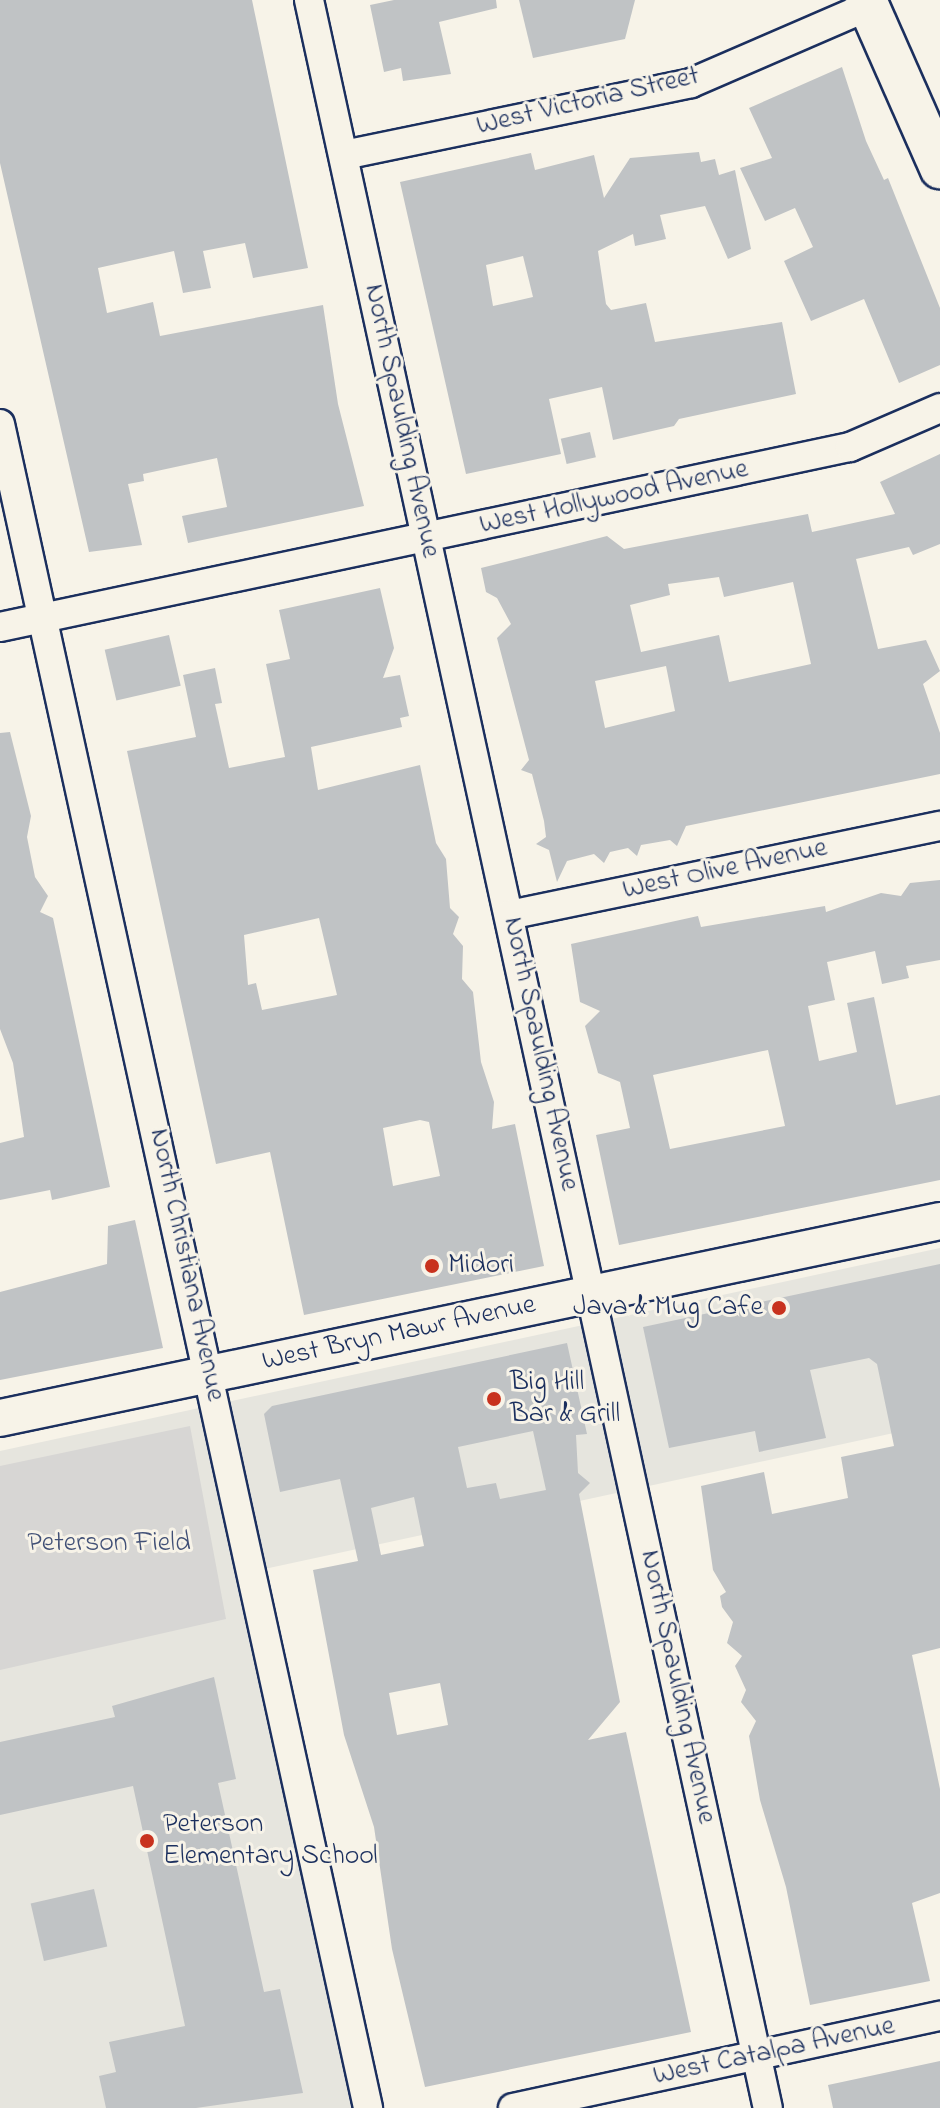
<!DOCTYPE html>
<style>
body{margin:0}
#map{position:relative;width:940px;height:2108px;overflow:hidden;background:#f7f3e8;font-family:"Indie Flower",sans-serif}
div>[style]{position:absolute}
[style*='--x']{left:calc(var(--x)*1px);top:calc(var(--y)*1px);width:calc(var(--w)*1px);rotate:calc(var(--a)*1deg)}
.built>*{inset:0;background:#e6e5de}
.green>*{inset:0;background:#d7d6d4}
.building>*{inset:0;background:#c0c3c5;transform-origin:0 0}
.roads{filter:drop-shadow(2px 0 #1b2f5e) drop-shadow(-2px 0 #1b2f5e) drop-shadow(0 2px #1b2f5e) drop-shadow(0 -2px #1b2f5e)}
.minor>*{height:28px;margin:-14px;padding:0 14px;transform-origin:14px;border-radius:14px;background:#f7f3e8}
.tertiary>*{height:36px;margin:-18px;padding:0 18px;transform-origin:18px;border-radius:18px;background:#f7f3e8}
.secondary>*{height:40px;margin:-20px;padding:0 20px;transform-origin:20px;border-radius:20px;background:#f7f3e8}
.dots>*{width:22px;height:22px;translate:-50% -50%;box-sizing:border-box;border:4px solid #f7f3e8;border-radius:50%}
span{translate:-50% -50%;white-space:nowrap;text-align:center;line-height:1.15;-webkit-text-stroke:6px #f7f3e8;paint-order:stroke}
.street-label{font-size:28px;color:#1b2f5e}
.poi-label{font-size:28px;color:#1b2f5e}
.left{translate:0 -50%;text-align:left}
.right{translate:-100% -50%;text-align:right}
.park-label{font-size:28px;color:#415076}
</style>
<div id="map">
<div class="built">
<div style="clip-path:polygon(940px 1248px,940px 1423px,237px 1575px,352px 2108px,0 2108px,0 1451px)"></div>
</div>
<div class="green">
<div style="clip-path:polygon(190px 1426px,226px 1619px,0 1670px,0 1466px)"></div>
</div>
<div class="building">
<div style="clip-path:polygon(0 0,252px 0,308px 268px,253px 278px,245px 243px,203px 251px,211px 288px,183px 293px,174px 251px,98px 268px,107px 313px,153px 302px,160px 336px,323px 305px,338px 404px,364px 506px,188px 543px,182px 516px,227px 507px,217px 458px,143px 474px,144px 481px,128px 484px,142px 545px,89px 552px,0 163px)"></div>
<div style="clip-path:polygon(394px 0,496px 0,497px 8px,439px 22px,451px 74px,403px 81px,401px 68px,384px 72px,370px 5px)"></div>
<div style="clip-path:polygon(519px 0,635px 0,625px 39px,533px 58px)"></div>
<div style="clip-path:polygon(842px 67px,866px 141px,884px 180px,888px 178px,940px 308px,940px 365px,899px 383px,864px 299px,811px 321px,784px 261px,813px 247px,795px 208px,765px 221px,740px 168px,772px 158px,749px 108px)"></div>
<div style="clip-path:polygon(evenodd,699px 152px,701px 162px,715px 159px,719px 175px,735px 170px,751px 249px,728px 259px,705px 206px,660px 215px,666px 239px,635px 246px,633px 234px,598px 251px,606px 304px,611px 310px,646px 303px,655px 342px,782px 322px,796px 394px,679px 419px,674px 426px,613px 440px,602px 387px,549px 399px,561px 454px,466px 474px,400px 182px,531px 153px,535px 170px,594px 155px,604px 198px,630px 158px,699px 152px,523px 256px,533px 297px,493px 306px,486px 265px,523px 256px)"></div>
<div style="left:590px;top:432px;width:26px;height:30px;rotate:77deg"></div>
<div style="clip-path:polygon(evenodd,940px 454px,940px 544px,913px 555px,909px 547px,856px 559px,878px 649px,926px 640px,940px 671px,923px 684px,940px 733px,940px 774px,686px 826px,677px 846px,670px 840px,641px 845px,637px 856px,628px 848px,610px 852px,604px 863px,594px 854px,567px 861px,557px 882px,549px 850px,536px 844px,546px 837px,544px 821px,532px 774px,521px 770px,529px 760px,497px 638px,511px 624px,497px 598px,486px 592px,481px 568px,607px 536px,624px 549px,808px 514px,812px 532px,895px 514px,880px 482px,940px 454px,719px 577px,724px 597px,793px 582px,811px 664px,729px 682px,719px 635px,641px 652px,630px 605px,670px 595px,668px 584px,719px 577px,940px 454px,666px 666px,675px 711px,605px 728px,595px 681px,666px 666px)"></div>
<div style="clip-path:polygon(evenodd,380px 588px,394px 648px,383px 678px,400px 675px,409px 716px,400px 718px,402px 727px,311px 747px,318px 790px,420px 765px,436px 843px,446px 859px,450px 908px,459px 917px,453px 934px,463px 946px,462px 979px,473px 992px,481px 1062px,494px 1102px,492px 1129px,515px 1124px,544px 1266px,304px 1315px,270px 1152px,216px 1164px,127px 751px,196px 737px,183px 675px,215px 668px,222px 703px,215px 704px,229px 768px,285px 757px,266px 664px,290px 659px,279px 610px,380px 588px,319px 918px,337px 995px,262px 1010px,256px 983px,248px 985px,244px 935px,319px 918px,380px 588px,420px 1120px,429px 1122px,440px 1176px,393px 1186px,383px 1128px,420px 1120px)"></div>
<div style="left:169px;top:635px;width:52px;height:66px;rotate:77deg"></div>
<div style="clip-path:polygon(10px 732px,31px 816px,27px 837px,35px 877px,48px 896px,40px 912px,53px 918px,110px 1187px,52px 1200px,50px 1190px,0 1200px,0 1143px,24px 1137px,13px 1063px,0 1029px,0 733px)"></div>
<div style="clip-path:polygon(evenodd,940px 880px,940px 960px,906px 966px,909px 978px,882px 984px,875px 951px,827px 962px,835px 1000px,808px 1006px,819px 1061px,857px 1052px,847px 1003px,874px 997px,896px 1105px,940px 1095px,940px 1180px,619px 1245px,596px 1135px,630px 1128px,620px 1082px,598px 1073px,585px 1026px,600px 1011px,580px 1002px,571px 944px,698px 916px,701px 927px,825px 906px,826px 912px,881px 893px,901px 896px,910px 883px,940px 880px,768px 1050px,785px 1126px,670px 1149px,653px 1075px,768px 1050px)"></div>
<div style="clip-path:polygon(135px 1220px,163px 1348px,0 1380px,0 1292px,107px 1264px,108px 1226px)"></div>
<div style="clip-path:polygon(940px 1264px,940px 1648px,912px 1655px,940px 1789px,940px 1893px,912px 1903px,930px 1981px,810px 2005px,786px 1887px,760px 1800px,749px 1736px,756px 1721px,741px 1702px,746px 1690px,735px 1666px,742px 1656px,727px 1643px,733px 1622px,722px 1607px,720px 1596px,726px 1592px,713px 1570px,701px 1486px,764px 1472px,772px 1514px,848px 1498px,841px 1457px,894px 1446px,877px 1364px,869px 1358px,810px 1370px,826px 1438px,759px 1452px,755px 1431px,669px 1448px,643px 1327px)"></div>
<div style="clip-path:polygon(evenodd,567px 1343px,587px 1434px,576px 1435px,578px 1473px,590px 1483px,579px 1494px,620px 1702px,588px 1740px,626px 1732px,691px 2032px,425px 2087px,392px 1949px,374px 1827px,344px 1735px,313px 1570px,358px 1561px,340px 1479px,280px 1492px,264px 1414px,272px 1406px,567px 1343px,533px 1431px,546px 1490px,500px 1499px,496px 1483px,467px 1488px,458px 1447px,533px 1431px,567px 1343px,414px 1497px,424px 1546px,381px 1555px,371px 1508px,414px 1497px,567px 1343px,440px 1683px,448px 1725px,397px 1735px,389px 1693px,440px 1683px)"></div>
<div style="clip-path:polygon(214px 1677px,236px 1779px,218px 1783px,264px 1992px,280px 1989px,303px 2093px,196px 2108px,106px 2108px,99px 2076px,116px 2072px,109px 2042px,185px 2026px,133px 1786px,0 1815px,0 1742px,115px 1717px,112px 1706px)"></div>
<div style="left:94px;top:1889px;width:59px;height:65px;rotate:77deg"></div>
<div style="clip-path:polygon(940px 2061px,940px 2108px,833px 2108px,828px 2085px)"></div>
</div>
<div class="roads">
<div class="minor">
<div style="--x:309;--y:0;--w:2157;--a:77.72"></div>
<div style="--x:344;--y:155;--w:354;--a:-11.7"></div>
<div style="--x:691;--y:83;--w:194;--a:-23.4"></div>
<div style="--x:0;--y:424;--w:1724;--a:77.67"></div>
<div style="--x:0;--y:627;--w:869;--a:-11.96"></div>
<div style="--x:850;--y:447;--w:98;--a:-23.4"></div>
<div style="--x:509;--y:915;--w:440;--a:-11.7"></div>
<div style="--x:513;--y:2108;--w:437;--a:-12.2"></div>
</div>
<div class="tertiary">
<div style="--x:0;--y:1418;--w:960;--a:-11.84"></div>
</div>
<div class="secondary">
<div style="--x:866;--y:0;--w:184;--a:66.2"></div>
</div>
</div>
<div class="dots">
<div style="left:432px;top:1266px;background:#c8321e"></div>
<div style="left:779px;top:1308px;background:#c8321e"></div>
<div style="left:494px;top:1399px;background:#c8321e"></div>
<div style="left:147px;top:1841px;background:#c8321e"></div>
</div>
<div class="street-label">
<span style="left:588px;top:102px;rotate:-13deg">West Victoria Street</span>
<span style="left:401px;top:421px;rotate:78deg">North Spaulding Avenue</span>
<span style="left:614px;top:498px;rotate:-12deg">West Hollywood Avenue</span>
<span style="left:725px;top:870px;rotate:-12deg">West Olive Avenue</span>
<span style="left:540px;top:1054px;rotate:78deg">North Spaulding Avenue</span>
<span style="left:186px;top:1265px;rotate:78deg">North Christiana Avenue</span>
<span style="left:399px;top:1334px;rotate:-12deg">West Bryn Mawr Avenue</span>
<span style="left:677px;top:1687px;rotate:78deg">North Spaulding Avenue</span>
<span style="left:774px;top:2052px;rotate:-12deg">West Catalpa Avenue</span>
</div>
<div class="poi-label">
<span class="left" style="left:448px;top:1266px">Midori</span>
<span class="right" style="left:763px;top:1308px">Java &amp; Mug Cafe</span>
<span class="left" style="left:510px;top:1399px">Big Hill<br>Bar &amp; Grill</span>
<span class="left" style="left:163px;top:1841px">Peterson<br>Elementary School</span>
</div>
<div class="park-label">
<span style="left:109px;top:1544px">Peterson Field</span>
</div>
</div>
